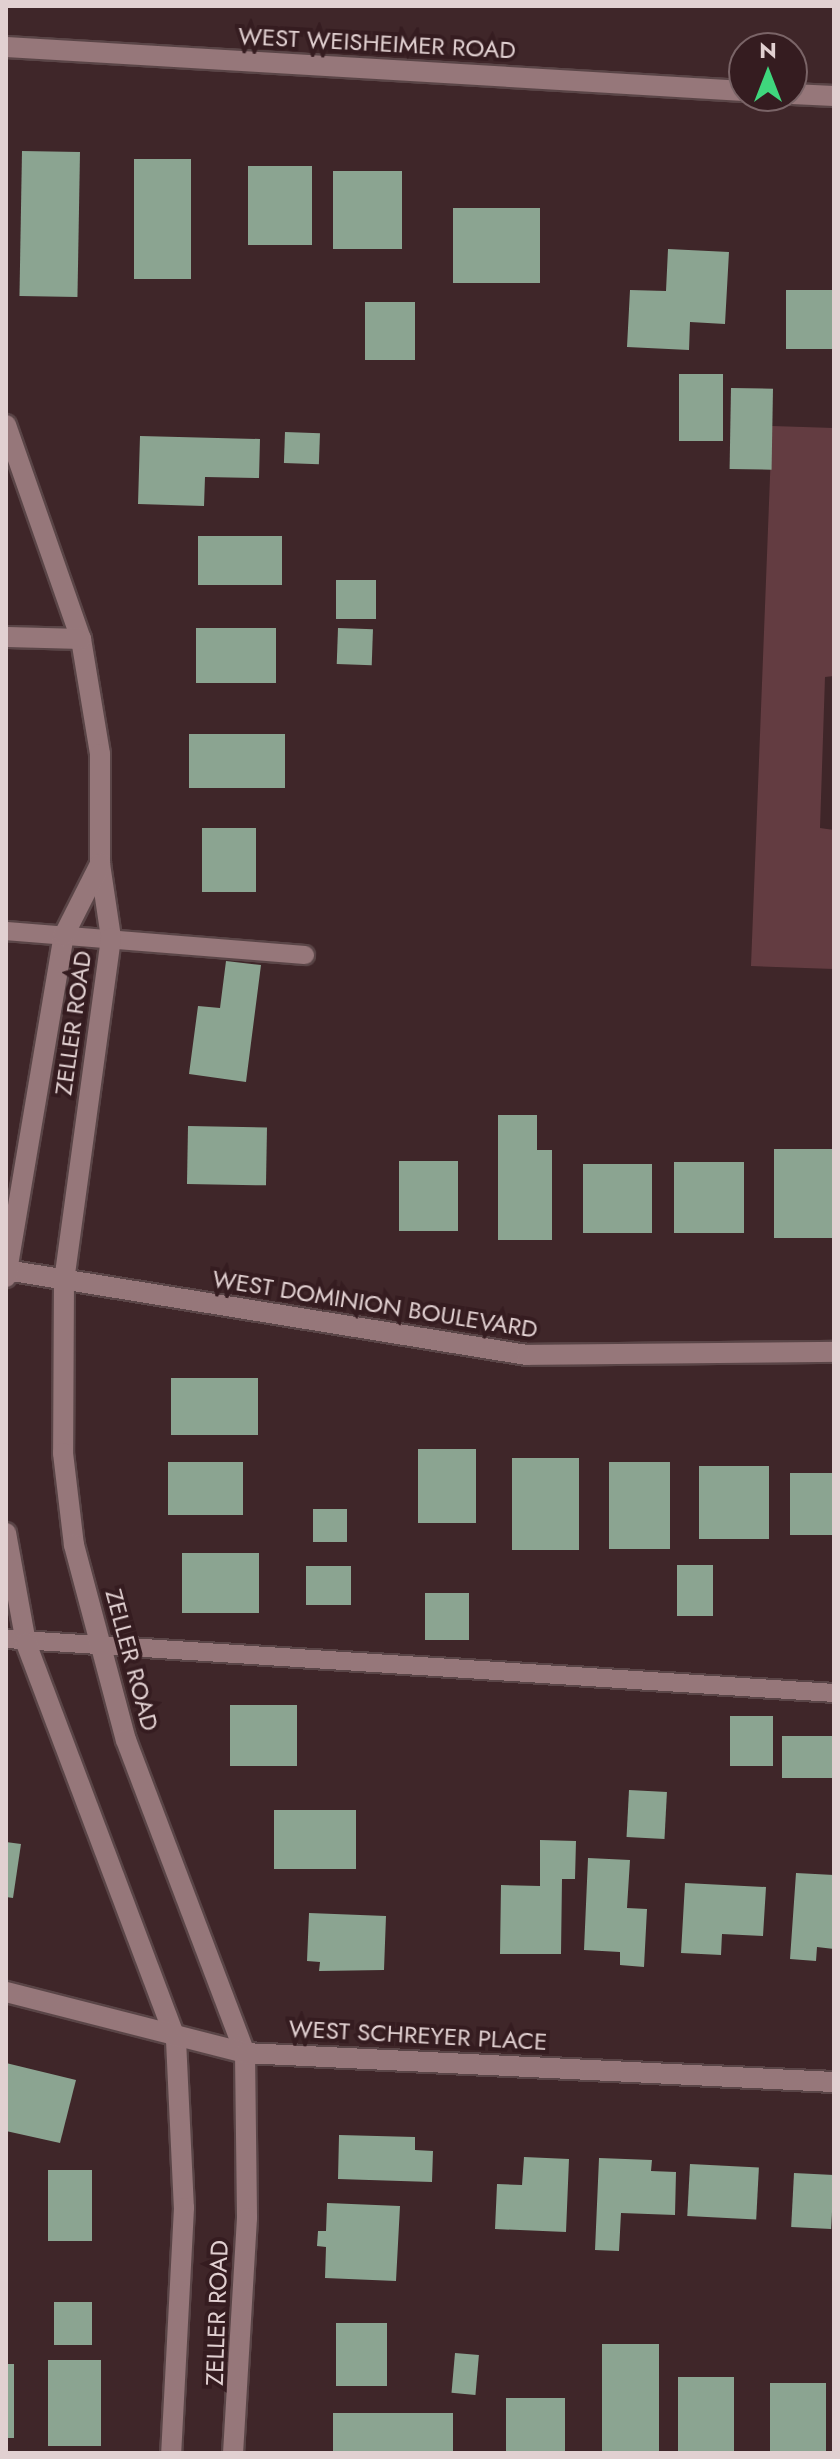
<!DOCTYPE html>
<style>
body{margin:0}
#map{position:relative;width:840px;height:2459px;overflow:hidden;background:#3f2629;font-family:Jost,sans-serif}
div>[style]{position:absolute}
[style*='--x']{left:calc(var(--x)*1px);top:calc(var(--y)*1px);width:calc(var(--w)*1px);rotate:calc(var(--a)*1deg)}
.green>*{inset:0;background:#633c41}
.building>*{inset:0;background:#8ba491;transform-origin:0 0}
.roads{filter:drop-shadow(2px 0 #5a4547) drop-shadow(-2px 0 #5a4547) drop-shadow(0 2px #5a4547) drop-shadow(0 -2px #5a4547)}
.lane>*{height:18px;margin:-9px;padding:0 9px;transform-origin:9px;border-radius:9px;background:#96777a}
.street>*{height:20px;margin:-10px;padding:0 10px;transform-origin:10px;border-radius:10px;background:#96777a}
span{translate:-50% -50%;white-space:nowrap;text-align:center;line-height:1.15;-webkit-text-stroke:8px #351c20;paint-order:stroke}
.street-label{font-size:24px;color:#e1d0d1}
.frame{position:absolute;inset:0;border:8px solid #e1d0d1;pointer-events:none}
.north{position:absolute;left:728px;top:32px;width:80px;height:80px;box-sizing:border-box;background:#351c20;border:2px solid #7a6467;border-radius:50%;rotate:0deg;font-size:22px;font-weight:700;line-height:32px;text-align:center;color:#e1d0d1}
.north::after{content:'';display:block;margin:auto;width:28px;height:36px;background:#3fd77d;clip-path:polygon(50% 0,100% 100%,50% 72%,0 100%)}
</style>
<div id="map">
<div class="green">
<div style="clip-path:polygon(772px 426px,834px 428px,834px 676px,825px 677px,820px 828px,834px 830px,834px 969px,751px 966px)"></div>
</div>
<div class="building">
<div style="left:22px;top:151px;width:58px;height:145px;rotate:1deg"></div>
<div style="left:134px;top:159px;width:57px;height:120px"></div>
<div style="left:248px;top:166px;width:64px;height:79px"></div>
<div style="left:333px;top:171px;width:69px;height:78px"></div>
<div style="left:453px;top:208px;width:87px;height:75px"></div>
<div style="clip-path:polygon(668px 249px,729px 252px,725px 324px,690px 322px,689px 350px,627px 347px,630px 290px,666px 291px)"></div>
<div style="left:786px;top:290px;width:48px;height:59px"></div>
<div style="left:365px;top:302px;width:50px;height:58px"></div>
<div style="left:679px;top:374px;width:44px;height:67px"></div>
<div style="left:731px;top:388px;width:42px;height:81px;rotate:1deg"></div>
<div style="left:285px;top:432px;width:35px;height:31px;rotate:2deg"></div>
<div style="clip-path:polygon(140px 436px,260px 439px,259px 478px,205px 477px,204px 506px,138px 504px)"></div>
<div style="left:198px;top:536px;width:84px;height:49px"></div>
<div style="left:336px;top:580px;width:40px;height:39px"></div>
<div style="left:196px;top:628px;width:80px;height:55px"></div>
<div style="left:338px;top:628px;width:35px;height:36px;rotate:2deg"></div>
<div style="left:189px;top:734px;width:96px;height:54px"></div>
<div style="left:202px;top:828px;width:54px;height:64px"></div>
<div style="clip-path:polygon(226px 961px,261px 965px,246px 1082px,189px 1074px,198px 1006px,220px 1008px)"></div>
<div style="clip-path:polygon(498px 1115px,537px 1115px,537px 1150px,552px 1150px,552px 1240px,498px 1240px)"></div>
<div style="left:188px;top:1126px;width:79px;height:58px;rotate:1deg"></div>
<div style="left:774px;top:1149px;width:59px;height:89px"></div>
<div style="left:399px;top:1161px;width:59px;height:70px"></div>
<div style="left:674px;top:1162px;width:70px;height:71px"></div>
<div style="left:583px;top:1164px;width:69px;height:69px"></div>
<div style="left:171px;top:1378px;width:87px;height:57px"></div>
<div style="left:418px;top:1449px;width:58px;height:74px"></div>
<div style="left:512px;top:1458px;width:67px;height:92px"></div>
<div style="left:168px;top:1462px;width:75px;height:53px"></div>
<div style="left:609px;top:1462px;width:61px;height:87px"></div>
<div style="left:699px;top:1466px;width:70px;height:73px"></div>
<div style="left:790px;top:1473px;width:44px;height:62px"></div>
<div style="left:313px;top:1509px;width:34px;height:33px"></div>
<div style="left:182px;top:1553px;width:77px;height:60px"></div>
<div style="left:677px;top:1565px;width:36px;height:51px"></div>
<div style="left:306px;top:1566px;width:45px;height:39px"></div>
<div style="left:425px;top:1593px;width:44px;height:47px"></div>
<div style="left:230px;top:1705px;width:67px;height:61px"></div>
<div style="left:730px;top:1716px;width:43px;height:50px"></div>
<div style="left:782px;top:1736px;width:50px;height:42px"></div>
<div style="left:629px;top:1790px;width:38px;height:47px;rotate:3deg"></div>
<div style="left:274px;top:1810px;width:82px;height:59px"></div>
<div style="clip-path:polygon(540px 1840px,576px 1841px,575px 1879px,562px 1879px,561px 1954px,500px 1954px,501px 1885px,540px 1886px)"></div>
<div style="clip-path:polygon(6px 1842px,21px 1844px,13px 1898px,6px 1897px)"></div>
<div style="clip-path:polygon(588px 1858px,630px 1860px,627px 1908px,647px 1909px,644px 1967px,620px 1965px,620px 1952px,584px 1950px)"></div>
<div style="clip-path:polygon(796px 1873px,834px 1875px,834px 1949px,817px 1947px,816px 1961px,790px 1959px)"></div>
<div style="clip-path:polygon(685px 1883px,766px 1887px,763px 1936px,722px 1934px,721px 1955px,681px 1953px)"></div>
<div style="clip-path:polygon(309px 1913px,386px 1916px,384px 1970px,319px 1971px,320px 1962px,307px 1961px)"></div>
<div style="clip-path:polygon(6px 2063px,76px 2080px,60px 2143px,6px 2131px)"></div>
<div style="clip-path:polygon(339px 2135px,415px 2137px,415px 2150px,433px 2151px,432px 2182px,338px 2179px)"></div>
<div style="clip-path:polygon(524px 2157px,569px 2159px,566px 2232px,495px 2229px,497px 2184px,522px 2185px)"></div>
<div style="clip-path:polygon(599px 2158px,652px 2160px,651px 2171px,676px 2172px,675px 2215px,621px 2213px,619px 2251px,595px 2250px)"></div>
<div style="left:690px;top:2164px;width:69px;height:52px;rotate:3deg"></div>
<div style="left:48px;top:2170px;width:44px;height:71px"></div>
<div style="left:794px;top:2173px;width:40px;height:54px;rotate:3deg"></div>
<div style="clip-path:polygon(327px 2203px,400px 2206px,396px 2281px,325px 2278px,326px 2247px,317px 2246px,318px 2231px,326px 2231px)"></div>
<div style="left:54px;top:2302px;width:38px;height:43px"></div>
<div style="left:336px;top:2323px;width:51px;height:63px"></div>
<div style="left:602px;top:2344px;width:57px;height:109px"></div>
<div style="left:455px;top:2353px;width:24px;height:40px;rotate:5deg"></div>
<div style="left:48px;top:2360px;width:53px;height:86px"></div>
<div style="left:6px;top:2364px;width:8px;height:74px"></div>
<div style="left:678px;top:2377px;width:56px;height:76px"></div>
<div style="left:770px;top:2383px;width:56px;height:70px"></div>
<div style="left:506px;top:2398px;width:59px;height:55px"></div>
<div style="left:333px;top:2413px;width:120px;height:40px"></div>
</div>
<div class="roads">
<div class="lane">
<div style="--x:6;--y:931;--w:300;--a:4.6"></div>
<div style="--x:6;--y:1639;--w:830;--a:3.73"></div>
</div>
<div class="street">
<div style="--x:6;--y:47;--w:739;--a:3.41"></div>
<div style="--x:792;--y:94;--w:42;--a:2.7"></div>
<div style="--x:6;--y:425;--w:227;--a:70.7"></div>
<div style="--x:81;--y:639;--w:117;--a:80.6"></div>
<div style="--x:100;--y:754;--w:110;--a:90"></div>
<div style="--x:100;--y:864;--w:75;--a:81.5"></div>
<div style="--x:111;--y:938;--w:345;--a:97.8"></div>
<div style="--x:64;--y:1280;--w:173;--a:90.3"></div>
<div style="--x:63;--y:1453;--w:93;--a:83.2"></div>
<div style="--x:74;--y:1545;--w:202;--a:75.1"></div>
<div style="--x:126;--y:1740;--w:335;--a:69.2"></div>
<div style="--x:245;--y:2053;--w:165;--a:89.3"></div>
<div style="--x:247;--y:2218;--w:235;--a:93.4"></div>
<div style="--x:6;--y:637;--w:75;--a:1.5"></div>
<div style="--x:6;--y:1270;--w:528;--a:9.27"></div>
<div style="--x:527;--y:1355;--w:307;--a:-0.6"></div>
<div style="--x:6;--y:1277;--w:347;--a:-80.4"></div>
<div style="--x:64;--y:935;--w:80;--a:-63.1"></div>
<div style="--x:6;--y:1533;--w:112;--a:79.7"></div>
<div style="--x:26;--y:1643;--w:424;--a:69.3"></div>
<div style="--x:176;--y:2040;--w:168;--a:87.3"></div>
<div style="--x:184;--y:2208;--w:245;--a:93"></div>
<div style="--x:6;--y:1992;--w:247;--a:14.3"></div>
<div style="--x:245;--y:2053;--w:590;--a:2.82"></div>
</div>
</div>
<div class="street-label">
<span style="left:377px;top:43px;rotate:3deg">WEST WEISHEIMER ROAD</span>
<span style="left:73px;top:1023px;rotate:-82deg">ZELLER ROAD</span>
<span style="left:375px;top:1304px;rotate:9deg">WEST DOMINION BOULEVARD</span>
<span style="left:132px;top:1660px;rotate:75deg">ZELLER ROAD</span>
<span style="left:418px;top:2035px;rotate:3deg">WEST SCHREYER PLACE</span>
<span style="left:217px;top:2313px;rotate:-88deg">ZELLER ROAD</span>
</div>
<div class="frame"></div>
<div class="north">N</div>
</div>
